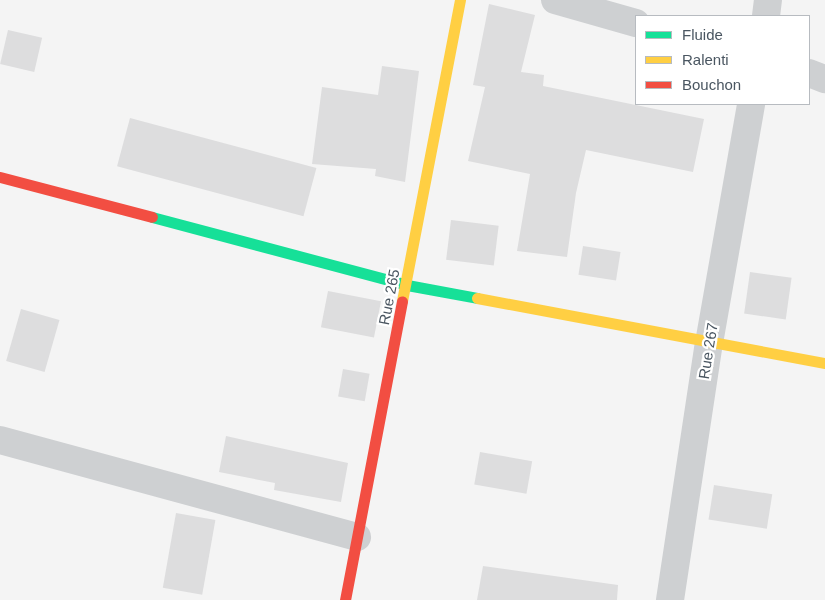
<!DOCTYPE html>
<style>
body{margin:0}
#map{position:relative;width:825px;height:600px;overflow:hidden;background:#f4f4f4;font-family:Helvetica,sans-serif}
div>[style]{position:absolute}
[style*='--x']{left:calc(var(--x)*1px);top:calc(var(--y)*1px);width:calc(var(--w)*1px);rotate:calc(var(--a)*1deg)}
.building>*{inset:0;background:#ddddde;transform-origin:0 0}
.street>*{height:28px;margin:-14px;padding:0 14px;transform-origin:14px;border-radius:14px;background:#ced0d2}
.fast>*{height:11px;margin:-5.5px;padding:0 5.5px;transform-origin:5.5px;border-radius:5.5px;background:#16e098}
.slow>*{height:11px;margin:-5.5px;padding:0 5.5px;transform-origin:5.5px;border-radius:5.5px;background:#ffcf43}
.jam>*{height:11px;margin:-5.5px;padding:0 5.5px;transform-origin:5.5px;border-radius:5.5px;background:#f24e42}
span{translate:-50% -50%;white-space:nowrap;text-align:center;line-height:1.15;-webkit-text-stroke:4.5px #fff;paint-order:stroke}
.street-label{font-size:15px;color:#4a5661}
.legend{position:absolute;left:635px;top:15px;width:175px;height:90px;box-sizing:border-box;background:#fff;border:1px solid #b7bbc0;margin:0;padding:6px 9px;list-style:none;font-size:15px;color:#4a5661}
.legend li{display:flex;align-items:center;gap:10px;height:25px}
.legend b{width:25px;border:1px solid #b7bbc0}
</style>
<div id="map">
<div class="building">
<div style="clip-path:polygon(489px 4px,535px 15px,521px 72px,544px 75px,543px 86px,704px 119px,693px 172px,586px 150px,576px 193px,567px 257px,517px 251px,530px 174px,468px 161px,485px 87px,473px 85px)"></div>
<div style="left:8px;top:30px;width:35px;height:35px;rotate:13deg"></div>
<div style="clip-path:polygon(382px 66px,419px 71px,405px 182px,375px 176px,376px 169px,312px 164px,322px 87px,378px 95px)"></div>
<div style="left:130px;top:118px;width:193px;height:50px;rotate:15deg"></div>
<div style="left:451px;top:220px;width:48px;height:40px;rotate:7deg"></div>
<div style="left:583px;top:246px;width:38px;height:29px;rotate:9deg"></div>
<div style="left:750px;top:272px;width:42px;height:42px;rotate:8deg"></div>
<div style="left:328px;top:291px;width:54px;height:37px;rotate:11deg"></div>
<div style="left:21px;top:309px;width:40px;height:54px;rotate:16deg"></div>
<div style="left:343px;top:369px;width:27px;height:28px;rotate:10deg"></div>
<div style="clip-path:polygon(226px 436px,348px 463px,341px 502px,274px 490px,275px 483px,219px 472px)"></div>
<div style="left:480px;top:452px;width:53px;height:33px;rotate:10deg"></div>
<div style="left:714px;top:485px;width:59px;height:35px;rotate:9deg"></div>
<div style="left:176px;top:513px;width:40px;height:76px;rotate:10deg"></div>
<div style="clip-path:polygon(483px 566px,618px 585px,617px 600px,477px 600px)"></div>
</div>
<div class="street">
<div style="--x:555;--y:0;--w:84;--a:15.9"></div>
<div style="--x:766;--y:16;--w:16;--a:-83"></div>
<div style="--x:809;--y:73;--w:17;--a:21"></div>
<div style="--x:0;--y:440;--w:370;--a:15.2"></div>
<div style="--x:670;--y:600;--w:260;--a:-81.4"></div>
<div style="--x:709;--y:343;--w:243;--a:-80"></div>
</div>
<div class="fast">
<div style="--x:152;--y:217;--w:264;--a:14.9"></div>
<div style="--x:407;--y:285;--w:71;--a:10.5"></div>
</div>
<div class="slow">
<div style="--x:477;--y:298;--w:354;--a:10.6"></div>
<div style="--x:402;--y:301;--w:307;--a:-79.1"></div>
</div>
<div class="jam">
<div style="--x:0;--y:177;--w:157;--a:14.7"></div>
<div style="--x:345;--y:600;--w:304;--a:-79.2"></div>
</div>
<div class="street-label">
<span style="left:389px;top:297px;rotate:-79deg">Rue 265</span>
<span style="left:708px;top:351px;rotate:-81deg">Rue 267</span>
</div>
<ul class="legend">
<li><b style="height:6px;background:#16e098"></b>Fluide</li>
<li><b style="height:6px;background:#ffcf43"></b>Ralenti</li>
<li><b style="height:6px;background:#f24e42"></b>Bouchon</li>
</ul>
</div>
